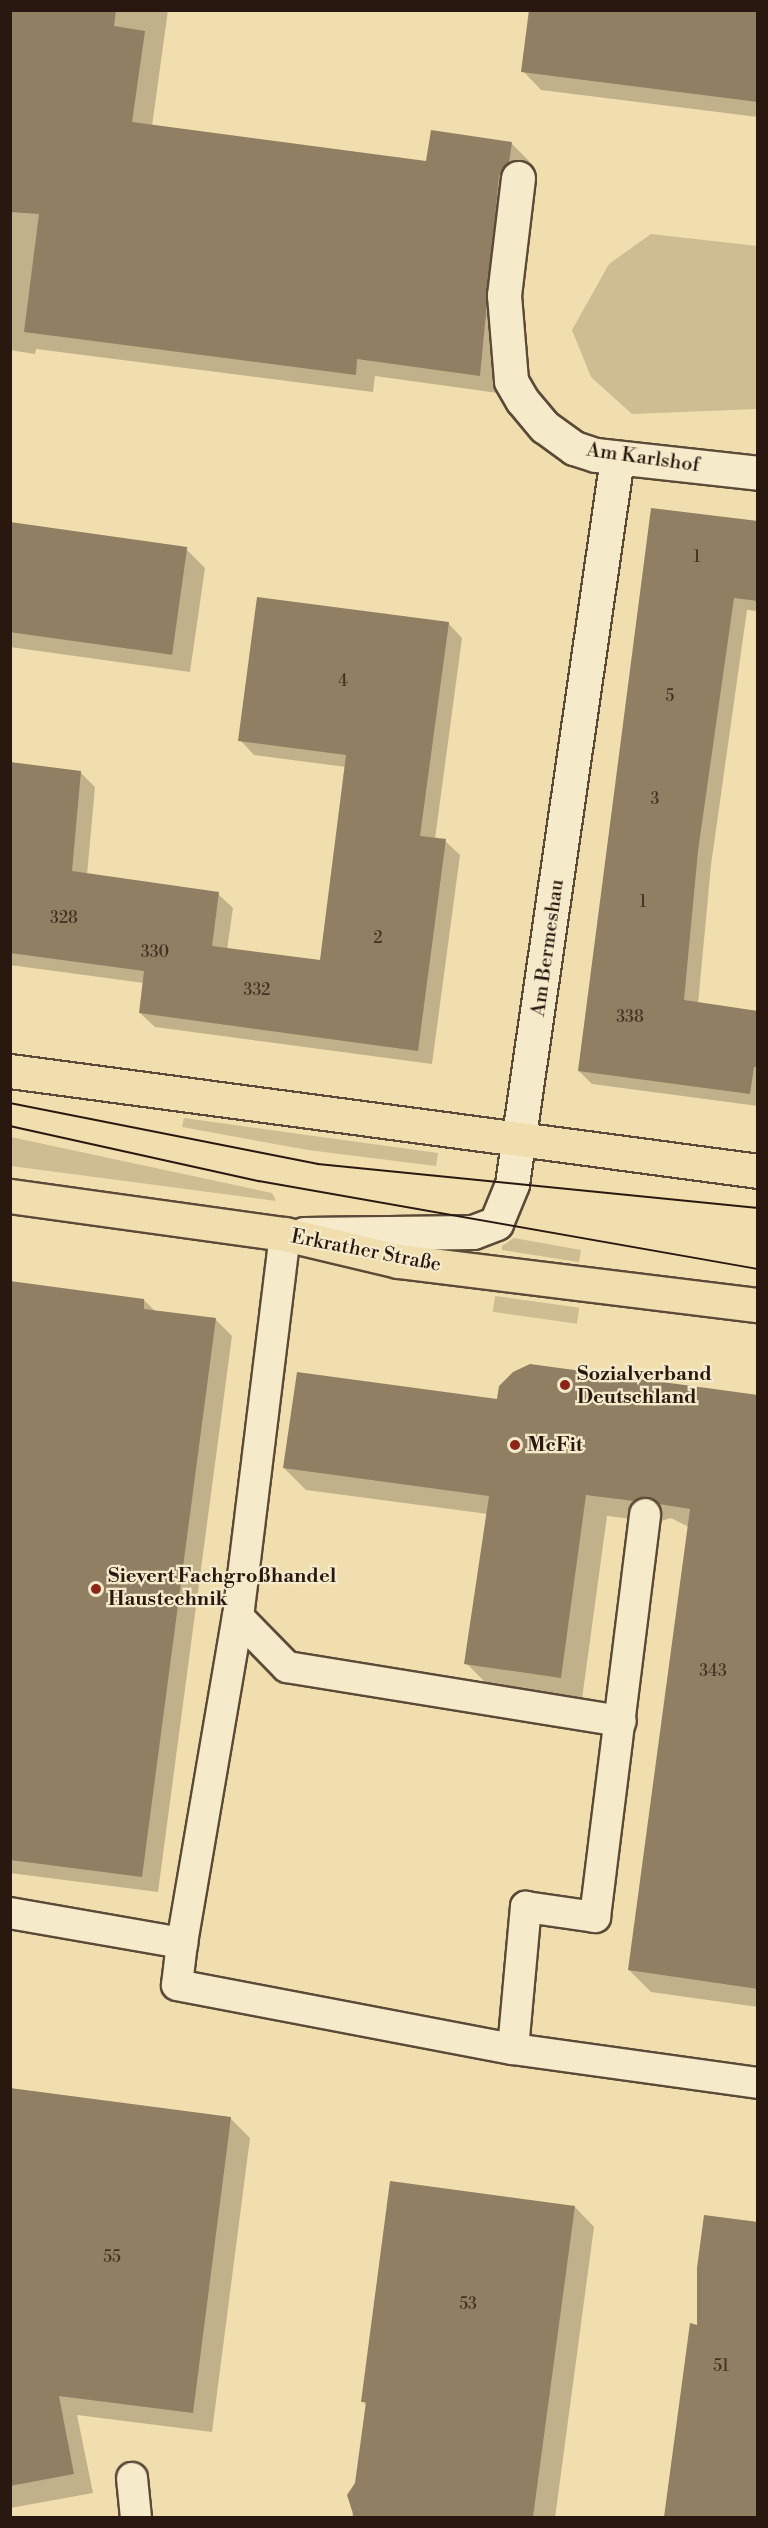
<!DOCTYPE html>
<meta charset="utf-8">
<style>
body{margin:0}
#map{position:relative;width:768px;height:2528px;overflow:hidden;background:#f0deae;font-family:"Libre Bodoni",serif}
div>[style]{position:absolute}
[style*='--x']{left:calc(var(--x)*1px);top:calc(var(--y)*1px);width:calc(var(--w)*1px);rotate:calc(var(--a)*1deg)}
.green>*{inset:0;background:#cebc93;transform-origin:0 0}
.shadow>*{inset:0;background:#0003}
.building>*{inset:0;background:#907f62;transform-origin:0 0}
.roads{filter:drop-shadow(2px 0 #5b4a37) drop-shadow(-2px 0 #5b4a37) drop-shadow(0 2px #5b4a37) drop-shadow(0 -2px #5b4a37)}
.service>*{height:30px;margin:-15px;padding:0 15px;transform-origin:15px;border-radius:15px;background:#f5eaca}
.minor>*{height:33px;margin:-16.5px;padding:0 16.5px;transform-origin:16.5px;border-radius:16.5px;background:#f5eaca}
.primary>*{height:33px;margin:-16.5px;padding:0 16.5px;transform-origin:16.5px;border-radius:16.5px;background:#f0deae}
.tram>*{height:1.5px;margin:-0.75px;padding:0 0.75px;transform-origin:0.75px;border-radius:0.75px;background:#29180f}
.dots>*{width:16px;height:16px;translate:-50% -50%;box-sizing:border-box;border:3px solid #f5eaca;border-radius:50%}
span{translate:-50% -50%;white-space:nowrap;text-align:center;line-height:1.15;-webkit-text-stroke:4.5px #f5eaca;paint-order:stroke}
.number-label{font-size:16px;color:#433224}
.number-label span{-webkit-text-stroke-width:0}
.street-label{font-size:20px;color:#29180f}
.poi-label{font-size:20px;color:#29180f;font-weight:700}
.left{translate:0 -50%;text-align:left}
.frame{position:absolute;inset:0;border:12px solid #29180f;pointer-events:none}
</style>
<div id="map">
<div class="green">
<div style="clip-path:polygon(651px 234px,757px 246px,757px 409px,632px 414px,591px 377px,572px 330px,609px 264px)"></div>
<div style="clip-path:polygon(184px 1118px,438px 1153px,436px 1166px,308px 1150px,182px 1127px)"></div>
<div style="clip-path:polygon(11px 1137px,272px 1193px,276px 1201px,11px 1166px)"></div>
<div style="clip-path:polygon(514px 1238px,581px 1250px,579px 1262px,502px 1250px,502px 1246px)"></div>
<div style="left:495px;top:1296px;width:85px;height:16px;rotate:8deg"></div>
</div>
<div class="shadow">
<div style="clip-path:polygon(10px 10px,168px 10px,152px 126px,428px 163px,511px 143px,529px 161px,498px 393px,375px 376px,373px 392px,36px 349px,35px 354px,10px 350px)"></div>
<div style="clip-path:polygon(758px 10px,758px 117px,541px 90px,523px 71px)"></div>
<div style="clip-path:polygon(758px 523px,758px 611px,747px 610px,711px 865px,698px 1004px,758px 1013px,758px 1106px,592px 1084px,579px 1071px)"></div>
<div style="clip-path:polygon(10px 524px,186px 549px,205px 568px,190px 672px,10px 647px)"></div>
<div style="clip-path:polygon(448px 623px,462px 638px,435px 839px,445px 841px,460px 855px,432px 1064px,155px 1027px,140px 1013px,144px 983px,10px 965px,10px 767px,81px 773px,95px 787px,87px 875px,218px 894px,233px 908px,227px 950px,322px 962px,346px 767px,254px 755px,240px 740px)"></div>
<div style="clip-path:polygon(10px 1283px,144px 1300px,156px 1312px,216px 1320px,232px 1336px,158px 1892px,10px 1873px)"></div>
<div style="clip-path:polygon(758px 1396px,758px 2007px,651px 1992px,629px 1970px,689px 1527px,671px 1518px,657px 1522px,607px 1516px,582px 1699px,488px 1685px,466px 1663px,488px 1514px,306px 1490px,284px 1468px,498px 1401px)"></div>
<div style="clip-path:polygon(10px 2089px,230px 2118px,250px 2138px,212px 2432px,77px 2415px,93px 2493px,10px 2508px)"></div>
<div style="clip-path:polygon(575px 2207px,594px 2227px,555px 2518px,352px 2518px,367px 2406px,362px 2401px)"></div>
<div style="clip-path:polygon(758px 2222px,758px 2518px,666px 2518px,691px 2325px,698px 2327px)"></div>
</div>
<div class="building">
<div style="clip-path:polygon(10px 10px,116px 10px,114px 26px,145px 31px,132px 122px,426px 161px,431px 130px,512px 142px,509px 162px,499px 176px,480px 376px,357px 359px,356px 375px,24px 332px,39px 214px,10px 212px)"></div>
<div style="clip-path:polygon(529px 10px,758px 10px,758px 102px,521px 72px)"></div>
<div style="clip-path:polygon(651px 508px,758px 521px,758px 601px,734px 598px,698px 851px,684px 1000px,758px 1011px,758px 1067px,754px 1067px,750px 1094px,578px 1071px)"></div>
<div style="left:10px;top:522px;width:179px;height:109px;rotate:8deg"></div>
<div style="clip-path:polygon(257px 597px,449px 622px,420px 836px,446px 839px,418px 1051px,139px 1013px,144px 971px,10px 953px,10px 762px,81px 771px,72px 871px,219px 892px,212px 946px,320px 960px,346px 755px,238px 741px)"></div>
<div style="clip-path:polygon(10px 1281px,144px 1299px,144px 1309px,216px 1318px,142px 1877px,10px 1860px)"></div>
<div style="clip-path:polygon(530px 1364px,758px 1395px,758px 1989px,628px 1970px,690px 1509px,659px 1504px,648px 1497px,634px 1501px,586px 1495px,561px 1678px,464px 1664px,489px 1496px,283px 1468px,297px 1372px,497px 1399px,499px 1386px,513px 1372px)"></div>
<div style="clip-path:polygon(10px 2088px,231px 2117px,193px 2413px,59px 2396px,74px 2474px,10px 2486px)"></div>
<div style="clip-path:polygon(390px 2181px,575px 2206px,533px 2517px,354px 2517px,347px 2495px,355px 2483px,366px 2402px,361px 2402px)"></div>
<div style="clip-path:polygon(704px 2215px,758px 2222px,758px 2517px,664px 2517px,690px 2323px,697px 2325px,697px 2268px)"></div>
</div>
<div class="roads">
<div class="service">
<div style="--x:238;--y:1617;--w:70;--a:45.6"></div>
<div style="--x:287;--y:1667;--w:338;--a:9.2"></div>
<div style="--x:10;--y:1913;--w:175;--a:9.9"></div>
<div style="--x:182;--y:1943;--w:331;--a:-80.3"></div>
<div style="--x:238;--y:1617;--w:386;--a:-83"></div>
<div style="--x:182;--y:1943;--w:42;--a:96.8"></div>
<div style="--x:177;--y:1985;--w:342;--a:10.8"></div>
<div style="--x:513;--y:2049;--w:247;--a:7.9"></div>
<div style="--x:513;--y:2049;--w:143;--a:-84.8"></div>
<div style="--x:526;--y:1907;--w:70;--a:8.2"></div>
<div style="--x:595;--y:1917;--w:406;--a:-82.9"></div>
<div style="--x:132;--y:2478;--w:40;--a:84.3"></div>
</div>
<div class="minor">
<div style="--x:518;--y:178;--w:118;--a:96.8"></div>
<div style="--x:504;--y:295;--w:86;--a:85.3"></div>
<div style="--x:511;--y:381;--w:22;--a:60"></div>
<div style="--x:522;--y:400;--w:35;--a:50"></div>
<div style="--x:545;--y:427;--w:36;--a:36"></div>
<div style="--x:574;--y:448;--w:23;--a:18"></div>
<div style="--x:596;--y:455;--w:163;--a:6.3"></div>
<div style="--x:304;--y:1234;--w:169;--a:-0.7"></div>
<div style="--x:473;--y:1232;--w:25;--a:-21"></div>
<div style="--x:496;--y:1223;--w:42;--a:-67.7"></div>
<div style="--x:512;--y:1184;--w:734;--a:-81.77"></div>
</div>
<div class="primary">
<div style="--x:10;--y:1071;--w:755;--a:7.61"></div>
<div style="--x:10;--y:1196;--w:278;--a:7.9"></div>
<div style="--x:285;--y:1234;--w:116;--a:13.4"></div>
<div style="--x:398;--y:1261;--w:363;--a:7"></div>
</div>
</div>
<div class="tram">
<div style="--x:10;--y:1103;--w:314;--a:11.2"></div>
<div style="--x:318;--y:1164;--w:442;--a:5.7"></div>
<div style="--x:10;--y:1126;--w:255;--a:12.5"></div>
<div style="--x:259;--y:1181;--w:507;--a:10"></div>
</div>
<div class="dots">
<div style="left:565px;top:1385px;background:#8f2418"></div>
<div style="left:515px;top:1445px;background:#8f2418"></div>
<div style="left:96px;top:1589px;background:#8f2418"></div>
</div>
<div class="number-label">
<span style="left:697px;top:557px">1</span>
<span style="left:343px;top:681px">4</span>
<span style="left:670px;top:696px">5</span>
<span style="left:655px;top:799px">3</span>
<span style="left:643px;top:902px">1</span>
<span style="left:64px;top:918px">328</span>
<span style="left:378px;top:938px">2</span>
<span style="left:155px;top:952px">330</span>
<span style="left:257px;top:990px">332</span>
<span style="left:630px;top:1017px">338</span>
<span style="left:713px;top:1671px">343</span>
<span style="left:112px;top:2257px">55</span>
<span style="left:468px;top:2304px">53</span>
<span style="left:721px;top:2366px">51</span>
</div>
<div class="street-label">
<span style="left:643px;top:458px;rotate:8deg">Am Karlshof</span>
<span style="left:548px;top:948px;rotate:-82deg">Am Bermeshau</span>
<span style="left:366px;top:1251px;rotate:11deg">Erkrather Straße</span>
</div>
<div class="poi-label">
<span class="left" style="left:577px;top:1386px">Sozialverband<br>Deutschland</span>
<span class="left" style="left:527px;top:1445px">McFit</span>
<span class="left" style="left:108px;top:1588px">Sievert Fachgroßhandel<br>Haustechnik</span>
</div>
<div class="frame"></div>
</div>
